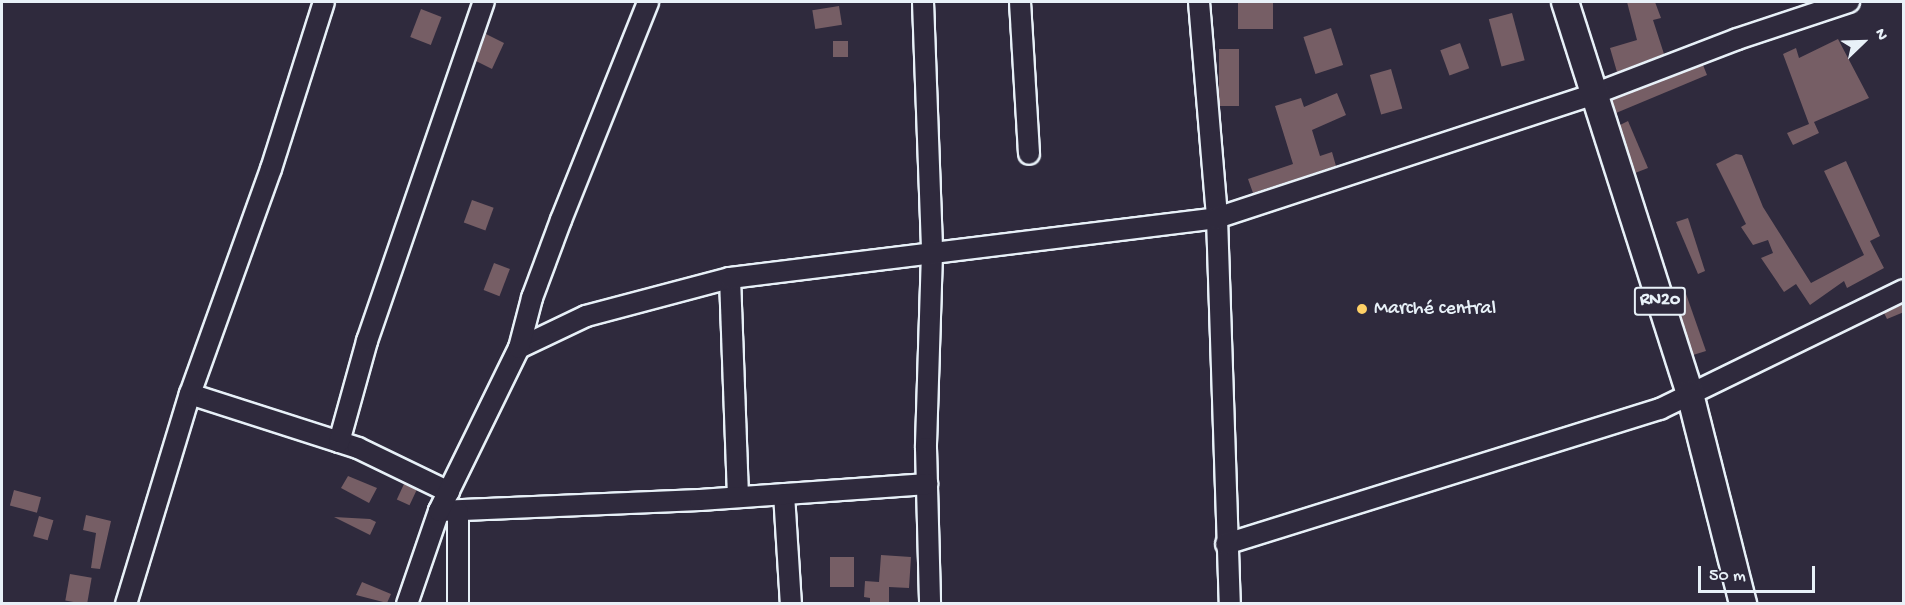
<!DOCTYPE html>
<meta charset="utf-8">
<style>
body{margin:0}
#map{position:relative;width:1905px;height:605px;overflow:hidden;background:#2f2a3d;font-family:"Gochi Hand",sans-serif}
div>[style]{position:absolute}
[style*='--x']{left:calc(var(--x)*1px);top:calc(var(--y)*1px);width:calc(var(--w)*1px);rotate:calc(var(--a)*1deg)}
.building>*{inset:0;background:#765e65;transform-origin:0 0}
.roads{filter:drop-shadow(2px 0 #e8f1f8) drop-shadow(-2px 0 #e8f1f8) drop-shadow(0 2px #e8f1f8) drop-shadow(0 -2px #e8f1f8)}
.minor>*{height:20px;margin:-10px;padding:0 10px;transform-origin:10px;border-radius:10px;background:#2f2a3d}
.major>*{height:26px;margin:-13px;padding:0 13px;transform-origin:13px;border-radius:13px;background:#2f2a3d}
.dots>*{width:16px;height:16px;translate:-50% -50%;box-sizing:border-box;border:3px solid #2f2a3d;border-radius:50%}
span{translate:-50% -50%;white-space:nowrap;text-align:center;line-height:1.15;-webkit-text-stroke:4.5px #2f2a3d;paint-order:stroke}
.shield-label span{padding:2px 4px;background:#2f2a3d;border:2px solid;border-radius:4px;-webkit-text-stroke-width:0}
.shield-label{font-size:18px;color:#e8f1f8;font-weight:700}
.poi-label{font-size:20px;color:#e8f1f8}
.left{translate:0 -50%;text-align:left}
.frame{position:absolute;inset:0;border:3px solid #e8f1f8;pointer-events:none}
.north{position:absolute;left:1833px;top:12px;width:60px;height:60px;-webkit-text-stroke:4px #2f2a3d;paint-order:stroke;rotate:67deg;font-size:16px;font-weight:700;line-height:24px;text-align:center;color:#e8f1f8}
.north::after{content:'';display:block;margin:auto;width:21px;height:27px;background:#e8f1f8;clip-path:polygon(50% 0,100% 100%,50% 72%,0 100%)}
.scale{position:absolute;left:1698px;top:566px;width:117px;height:27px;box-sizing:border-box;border:3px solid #e8f1f8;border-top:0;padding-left:8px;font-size:18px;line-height:21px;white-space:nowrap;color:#e8f1f8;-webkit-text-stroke:4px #2f2a3d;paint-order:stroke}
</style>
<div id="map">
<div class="building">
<div style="left:1238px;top:2px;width:35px;height:27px"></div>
<div style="clip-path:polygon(1627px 2px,1655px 2px,1661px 18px,1653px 20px,1664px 54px,1617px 72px,1610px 48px,1637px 40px)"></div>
<div style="left:839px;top:6px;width:19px;height:27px;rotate:81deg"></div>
<div style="left:421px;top:9px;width:22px;height:30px;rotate:21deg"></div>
<div style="left:1512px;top:13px;width:49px;height:24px;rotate:75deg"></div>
<div style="left:1331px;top:28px;width:39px;height:29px;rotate:72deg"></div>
<div style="clip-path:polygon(486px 34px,504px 43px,492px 69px,476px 61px)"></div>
<div style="clip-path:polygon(1838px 39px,1869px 98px,1814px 122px,1819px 133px,1793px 145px,1787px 133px,1809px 124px,1783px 54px,1796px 48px,1799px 58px)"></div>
<div style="left:833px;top:41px;width:15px;height:16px"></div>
<div style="left:1460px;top:43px;width:27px;height:21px;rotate:70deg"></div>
<div style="left:1219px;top:49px;width:20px;height:57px"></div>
<div style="clip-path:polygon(1703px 65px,1707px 75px,1616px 113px,1612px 100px)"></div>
<div style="left:1391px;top:69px;width:41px;height:22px;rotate:74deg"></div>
<div style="clip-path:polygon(1337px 93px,1346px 115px,1312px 130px,1320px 156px,1332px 152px,1336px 166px,1253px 193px,1248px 179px,1293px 164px,1275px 106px,1301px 98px,1304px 107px)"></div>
<div style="clip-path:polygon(1628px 121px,1648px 168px,1635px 173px,1620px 125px)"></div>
<div style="clip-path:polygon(1736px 154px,1742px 155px,1763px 207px,1811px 283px,1864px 255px,1824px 171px,1846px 161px,1880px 236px,1870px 241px,1884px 268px,1847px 288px,1844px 281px,1810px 305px,1796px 284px,1784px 292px,1761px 258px,1773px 253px,1768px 240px,1753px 245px,1741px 227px,1746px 224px,1716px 164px)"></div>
<div style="left:472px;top:200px;width:23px;height:24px;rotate:20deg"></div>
<div style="clip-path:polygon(1688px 218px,1705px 271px,1698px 274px,1676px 222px)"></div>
<div style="left:494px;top:263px;width:17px;height:29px;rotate:21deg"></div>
<div style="clip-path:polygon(1685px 291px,1706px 351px,1693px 355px,1674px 295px)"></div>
<div style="clip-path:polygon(1904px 304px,1904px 312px,1887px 319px,1884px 313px)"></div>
<div style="clip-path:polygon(348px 476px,377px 488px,369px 503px,341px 488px)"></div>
<div style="left:404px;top:484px;width:14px;height:17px;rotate:25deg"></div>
<div style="left:14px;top:490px;width:28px;height:16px;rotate:15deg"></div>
<div style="clip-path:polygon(86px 515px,111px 521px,100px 569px,91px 568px,96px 533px,83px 530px)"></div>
<div style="left:39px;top:516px;width:15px;height:21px;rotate:16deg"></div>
<div style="clip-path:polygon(334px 517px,370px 519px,376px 522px,370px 535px)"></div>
<div style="clip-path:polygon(881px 555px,911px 557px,909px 588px,889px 587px,889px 603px,870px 603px,870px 598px,864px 597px,865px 581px,879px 582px)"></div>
<div style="left:830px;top:557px;width:24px;height:30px"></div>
<div style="left:70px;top:574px;width:22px;height:27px;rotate:10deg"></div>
<div style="clip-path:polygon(362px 582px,391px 594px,387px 603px,356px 595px)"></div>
</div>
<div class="roads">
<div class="minor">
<div style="--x:923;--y:2;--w:251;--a:87.9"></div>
<div style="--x:932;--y:253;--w:195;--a:91.8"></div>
<div style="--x:926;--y:448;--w:156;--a:88.5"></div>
<div style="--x:1020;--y:2;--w:152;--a:86.6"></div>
<div style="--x:1199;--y:2;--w:217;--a:85.2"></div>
<div style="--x:1217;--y:218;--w:386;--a:88.1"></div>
<div style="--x:730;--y:278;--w:219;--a:87.9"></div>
<div style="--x:519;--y:348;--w:74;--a:-25.5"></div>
<div style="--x:586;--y:316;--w:149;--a:-14.8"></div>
<div style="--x:730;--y:278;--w:491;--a:-7"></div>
<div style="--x:1217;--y:218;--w:397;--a:-18.2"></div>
<div style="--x:1594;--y:94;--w:153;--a:-21"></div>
<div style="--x:1737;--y:39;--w:118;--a:-18.3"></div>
<div style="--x:190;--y:394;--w:176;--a:17.8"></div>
<div style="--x:358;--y:448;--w:101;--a:25.8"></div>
<div style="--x:339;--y:442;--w:105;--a:-74.5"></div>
<div style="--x:367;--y:341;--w:359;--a:-71"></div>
<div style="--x:784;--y:494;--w:110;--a:86.4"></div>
<div style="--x:439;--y:511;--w:261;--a:-2.4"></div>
<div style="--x:700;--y:500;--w:228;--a:-4"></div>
<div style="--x:458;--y:512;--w:92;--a:90"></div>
<div style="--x:1226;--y:544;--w:455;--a:-17.3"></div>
<div style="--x:1660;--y:409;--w:271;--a:-26"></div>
<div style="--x:126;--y:604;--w:220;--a:-73.1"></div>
<div style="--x:190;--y:394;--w:239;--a:-70.2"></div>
<div style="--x:271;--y:169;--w:175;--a:-72.4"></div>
<div style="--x:407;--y:604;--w:98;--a:-71"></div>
<div style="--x:439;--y:511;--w:182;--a:-63.9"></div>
<div style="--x:519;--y:348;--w:52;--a:-75.4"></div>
<div style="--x:532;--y:298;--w:83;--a:-69.6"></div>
<div style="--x:561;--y:220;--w:235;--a:-68.2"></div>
</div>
<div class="major">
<div style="--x:1565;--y:2;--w:411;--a:72.3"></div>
<div style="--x:1690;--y:394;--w:217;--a:75.8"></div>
</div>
</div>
<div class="dots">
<div style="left:1362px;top:309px;background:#ffd166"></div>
</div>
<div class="shield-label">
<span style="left:1660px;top:301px">RN20</span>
</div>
<div class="poi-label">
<span class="left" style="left:1374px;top:309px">Marché central</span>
</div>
<div class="frame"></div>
<div class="north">N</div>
<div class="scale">50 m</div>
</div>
